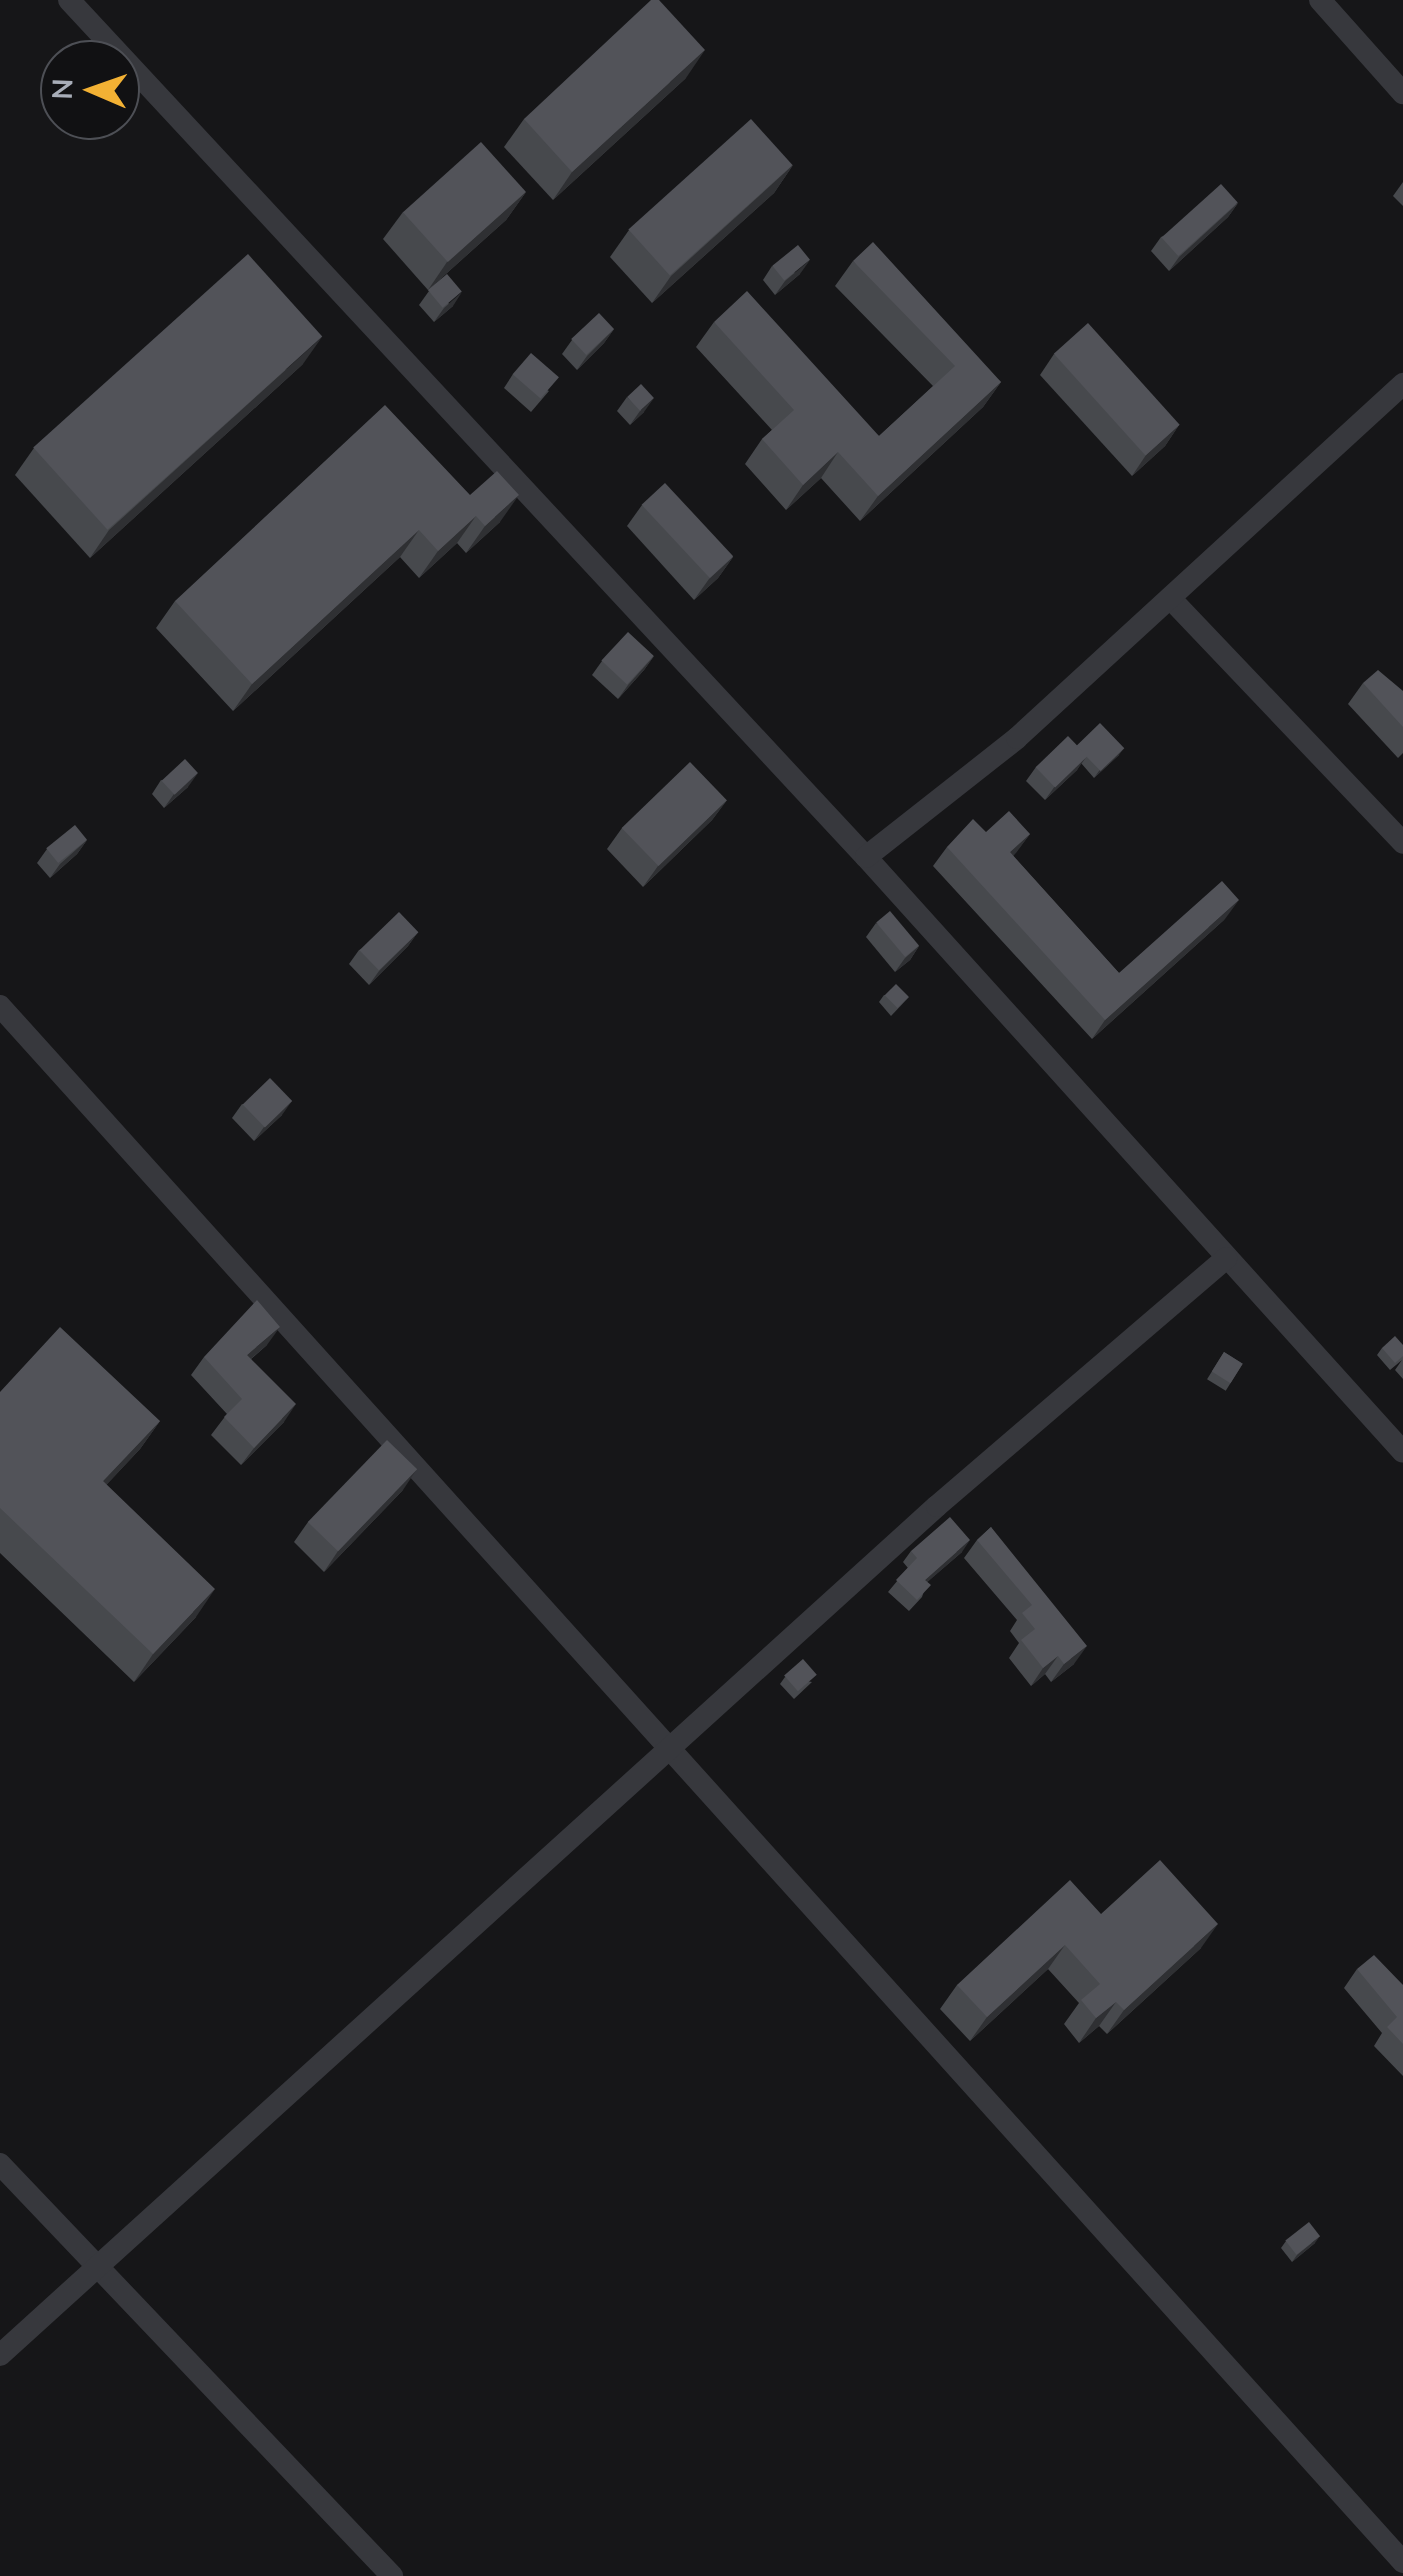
<!DOCTYPE html>
<style>
body{margin:0}
#map{position:relative;width:1403px;height:2576px;overflow:hidden;background:#161618;font-family:Mulish,sans-serif}
div>[style]{position:absolute}
[style*='--x']{left:calc(var(--x)*1px);top:calc(var(--y)*1px);width:calc(var(--w)*1px);rotate:calc(var(--a)*1deg)}
.minor>*{height:22px;margin:-11px;padding:0 11px;transform-origin:11px;border-radius:11px;background:#37383d}
.wall>*{inset:0;background:#47494d;transform-origin:0 0}
.shaded-wall>*{inset:0;background:#2f3033}
.building>*{inset:0;background:#525359;transform-origin:0 0}
span{translate:-50% -50%;white-space:nowrap;text-align:center;line-height:1.15;-webkit-text-stroke:9px #111113;paint-order:stroke}
.north{position:absolute;left:40px;top:40px;width:100px;height:100px;box-sizing:border-box;background:#111113;border:2px solid #4d4f55;border-radius:50%;rotate:272deg;font-size:28px;font-weight:700;line-height:40px;text-align:center;color:#a8adb8}
.north::after{content:'';display:block;margin:auto;width:35px;height:45px;background:#f2b134;clip-path:polygon(50% 0,100% 100%,50% 72%,0 100%)}
</style>
<div id="map">
<div class="minor">
<div style="--x:69;--y:0;--w:1170;--a:47.08"></div>
<div style="--x:866;--y:857;--w:801;--a:47.93"></div>
<div style="--x:1320;--y:0;--w:125;--a:48.3"></div>
<div style="--x:1170;--y:598;--w:338;--a:46.4"></div>
<div style="--x:866;--y:857;--w:192;--a:-38.2"></div>
<div style="--x:1017;--y:738;--w:524;--a:-42.52"></div>
<div style="--x:0;--y:1006;--w:2095;--a:47.96"></div>
<div style="--x:0;--y:2164;--w:569;--a:46.42"></div>
<div style="--x:0;--y:2355;--w:1264;--a:-42.18"></div>
<div style="--x:937;--y:1506;--w:381;--a:-40.6"></div>
</div>
<div class="wall">
<div style="clip-path:polygon(686px 78px,553px 200px,504px 147px,524px 119px)"></div>
<div style="clip-path:polygon(793px 165px,774px 193px,652px 303px,610px 257px,629px 230px)"></div>
<div style="clip-path:polygon(1403px 182px,1403px 206px,1393px 196px)"></div>
<div style="clip-path:polygon(526px 192px,506px 220px,428px 290px,383px 239px,403px 212px)"></div>
<div style="clip-path:polygon(1238px 203px,1228px 217px,1169px 271px,1151px 251px,1161px 237px)"></div>
<div style="clip-path:polygon(853px 261px,1001px 382px,983px 407px,860px 521px,821px 478px,786px 510px,745px 464px,762px 439px,772px 430px,696px 347px,714px 322px,879px 436px,933px 386px,835px 286px)"></div>
<div style="clip-path:polygon(772px 266px,800px 274px,775px 295px,763px 280px)"></div>
<div style="clip-path:polygon(429px 291px,453px 306px,434px 322px,419px 305px)"></div>
<div style="clip-path:polygon(614px 329px,604px 343px,577px 370px,562px 354px,572px 340px)"></div>
<div style="clip-path:polygon(1054px 354px,1179px 425px,1165px 446px,1132px 476px,1040px 375px)"></div>
<div style="clip-path:polygon(303px 364px,90px 558px,15px 475px,34px 448px)"></div>
<div style="clip-path:polygon(513px 374px,549px 391px,531px 412px,504px 388px)"></div>
<div style="clip-path:polygon(627px 397px,644px 412px,630px 425px,617px 411px)"></div>
<div style="clip-path:polygon(470px 495px,500px 522px,466px 553px,457px 543px,419px 578px,400px 557px,233px 711px,156px 628px,175px 601px)"></div>
<div style="clip-path:polygon(642px 505px,733px 557px,718px 578px,694px 600px,627px 526px)"></div>
<div style="clip-path:polygon(654px 656px,644px 670px,618px 699px,592px 675px,602px 661px)"></div>
<div style="clip-path:polygon(1363px 683px,1403px 691px,1403px 753px,1398px 758px,1348px 704px)"></div>
<div style="clip-path:polygon(1077px 746px,1119px 755px,1094px 778px,1081px 763px,1077px 770px,1045px 800px,1026px 781px,1036px 767px)"></div>
<div style="clip-path:polygon(161px 780px,188px 787px,164px 808px,152px 794px)"></div>
<div style="clip-path:polygon(727px 800px,712px 820px,643px 887px,607px 849px,622px 828px)"></div>
<div style="clip-path:polygon(986px 832px,1030px 834px,1013px 856px,1119px 973px,1225px 919px,1092px 1039px,933px 866px,947px 847px)"></div>
<div style="clip-path:polygon(87px 840px,77px 854px,50px 878px,37px 863px,47px 849px)"></div>
<div style="clip-path:polygon(876px 923px,919px 946px,910px 960px,895px 972px,866px 937px)"></div>
<div style="clip-path:polygon(418px 932px,408px 946px,369px 985px,349px 964px,359px 950px)"></div>
<div style="clip-path:polygon(884px 995px,909px 997px,891px 1016px,879px 1002px)"></div>
<div style="clip-path:polygon(242px 1104px,282px 1115px,254px 1141px,232px 1118px)"></div>
<div style="clip-path:polygon(267px 1345px,251px 1359px,284px 1422px,241px 1465px,211px 1435px,227px 1414px,191px 1375px,204px 1357px)"></div>
<div style="clip-path:polygon(1403px 1345px,1403px 1379px,1395px 1370px,1402px 1360px,1390px 1370px,1377px 1355px,1382px 1348px)"></div>
<div style="left:1224px;top:1352px;width:22px;height:32px;rotate:32deg"></div>
<div style="clip-path:polygon(0 1392px,160px 1421px,140px 1449px,106px 1485px,196px 1617px,134px 1682px,0 1553px)"></div>
<div style="clip-path:polygon(403px 1490px,324px 1572px,294px 1542px,308px 1522px)"></div>
<div style="clip-path:polygon(991px 1527px,1074px 1664px,1051px 1682px,1045px 1674px,1031px 1686px,1009px 1658px,1019px 1643px,1010px 1631px,1017px 1620px,964px 1558px,977px 1540px)"></div>
<div style="clip-path:polygon(911px 1551px,962px 1552px,927px 1582px,922px 1597px,909px 1611px,888px 1592px,908px 1568px,903px 1562px)"></div>
<div style="clip-path:polygon(785px 1677px,812px 1682px,794px 1699px,780px 1684px)"></div>
<div style="clip-path:polygon(1101px 1914px,1201px 1948px,1107px 2034px,1099px 2026px,1079px 2043px,1064px 2024px,1079px 2003px,1048px 1969px,970px 2041px,940px 2009px,957px 1985px)"></div>
<div style="clip-path:polygon(1357px 1969px,1403px 1985px,1403px 2076px,1374px 2046px,1382px 2033px,1344px 1988px)"></div>
<div style="clip-path:polygon(1286px 2241px,1315px 2243px,1292px 2262px,1281px 2248px)"></div>
</div>
<div class="shaded-wall">
<div style="clip-path:polygon(705px 50px,686px 78px,553px 200px,572px 172px)"></div>
<div style="clip-path:polygon(793px 165px,774px 193px,652px 303px,671px 276px)"></div>
<div style="clip-path:polygon(526px 192px,506px 220px,428px 290px,447px 262px)"></div>
<div style="clip-path:polygon(1238px 203px,1228px 217px,1169px 271px,1179px 257px)"></div>
<div style="clip-path:polygon(810px 260px,800px 274px,775px 295px,785px 281px)"></div>
<div style="clip-path:polygon(462px 292px,453px 306px,434px 322px,444px 308px)"></div>
<div style="clip-path:polygon(614px 329px,604px 343px,577px 370px,587px 356px)"></div>
<div style="clip-path:polygon(322px 337px,303px 364px,90px 558px,109px 530px)"></div>
<div style="clip-path:polygon(1001px 382px,983px 407px,860px 521px,878px 496px)"></div>
<div style="clip-path:polygon(654px 398px,644px 412px,630px 425px,640px 411px)"></div>
<div style="clip-path:polygon(1179px 425px,1165px 446px,1132px 476px,1146px 455px)"></div>
<div style="clip-path:polygon(838px 452px,821px 478px,786px 510px,803px 485px)"></div>
<div style="clip-path:polygon(519px 495px,500px 522px,466px 553px,485px 526px)"></div>
<div style="clip-path:polygon(476px 516px,457px 543px,419px 578px,438px 551px)"></div>
<div style="clip-path:polygon(419px 530px,400px 557px,233px 711px,252px 684px)"></div>
<div style="clip-path:polygon(733px 557px,718px 578px,694px 600px,709px 579px)"></div>
<div style="clip-path:polygon(654px 656px,644px 670px,618px 699px,628px 685px)"></div>
<div style="clip-path:polygon(1124px 748px,1119px 755px,1094px 778px,1099px 771px)"></div>
<div style="clip-path:polygon(1087px 756px,1077px 770px,1045px 800px,1055px 786px)"></div>
<div style="clip-path:polygon(198px 773px,188px 787px,164px 808px,174px 794px)"></div>
<div style="clip-path:polygon(727px 800px,712px 820px,643px 887px,658px 866px)"></div>
<div style="clip-path:polygon(1030px 834px,1016px 853px,996px 871px,1010px 852px)"></div>
<div style="clip-path:polygon(87px 840px,77px 854px,50px 878px,60px 864px)"></div>
<div style="clip-path:polygon(1239px 900px,1225px 919px,1092px 1039px,1105px 1020px)"></div>
<div style="clip-path:polygon(418px 932px,408px 946px,369px 985px,379px 971px)"></div>
<div style="clip-path:polygon(919px 946px,910px 960px,895px 972px,905px 958px)"></div>
<div style="clip-path:polygon(292px 1101px,282px 1115px,254px 1141px,264px 1127px)"></div>
<div style="clip-path:polygon(280px 1327px,267px 1345px,234px 1373px,247px 1355px)"></div>
<div style="clip-path:polygon(296px 1404px,284px 1422px,241px 1465px,254px 1448px)"></div>
<div style="clip-path:polygon(160px 1421px,140px 1449px,84px 1509px,103px 1481px)"></div>
<div style="clip-path:polygon(417px 1469px,403px 1490px,324px 1572px,338px 1551px)"></div>
<div style="clip-path:polygon(970px 1540px,962px 1552px,917px 1591px,925px 1580px)"></div>
<div style="clip-path:polygon(215px 1589px,196px 1617px,134px 1682px,153px 1654px)"></div>
<div style="clip-path:polygon(1087px 1646px,1074px 1664px,1051px 1682px,1064px 1664px)"></div>
<div style="clip-path:polygon(1058px 1656px,1045px 1674px,1031px 1686px,1043px 1668px)"></div>
<div style="clip-path:polygon(1218px 1924px,1201px 1948px,1107px 2034px,1124px 2010px)"></div>
<div style="clip-path:polygon(1065px 1945px,1048px 1969px,970px 2041px,987px 2017px)"></div>
<div style="clip-path:polygon(1116px 2002px,1099px 2026px,1079px 2043px,1096px 2018px)"></div>
<div style="clip-path:polygon(1320px 2236px,1315px 2243px,1292px 2262px,1297px 2255px)"></div>
</div>
<div class="building">
<div style="clip-path:polygon(651px 0,659px 0,705px 50px,572px 172px,524px 119px)"></div>
<div style="left:751px;top:119px;width:62px;height:165px;rotate:48deg"></div>
<div style="left:481px;top:142px;width:67px;height:105px;rotate:48deg"></div>
<div style="left:1221px;top:184px;width:25px;height:80px;rotate:48deg"></div>
<div style="clip-path:polygon(873px 242px,1001px 382px,878px 496px,838px 452px,803px 485px,762px 439px,794px 410px,714px 322px,747px 291px,879px 436px,955px 366px,853px 261px)"></div>
<div style="left:798px;top:245px;width:19px;height:33px;rotate:51deg"></div>
<div style="left:248px;top:254px;width:111px;height:289px;rotate:48deg"></div>
<div style="left:447px;top:274px;width:23px;height:25px;rotate:50deg"></div>
<div style="left:599px;top:313px;width:22px;height:38px;rotate:47deg"></div>
<div style="left:1088px;top:323px;width:137px;height:46px;rotate:48deg"></div>
<div style="left:531px;top:353px;width:37px;height:28px;rotate:41deg"></div>
<div style="left:641px;top:384px;width:19px;height:19px;rotate:47deg"></div>
<div style="clip-path:polygon(385px 405px,470px 495px,497px 471px,519px 495px,485px 526px,476px 516px,438px 551px,419px 530px,252px 684px,175px 601px)"></div>
<div style="left:665px;top:483px;width:100px;height:32px;rotate:47deg"></div>
<div style="left:628px;top:632px;width:35px;height:39px;rotate:43deg"></div>
<div style="clip-path:polygon(1378px 670px,1403px 691px,1403px 727px,1363px 683px)"></div>
<div style="left:1100px;top:723px;width:35px;height:33px;rotate:46deg"></div>
<div style="left:1068px;top:736px;width:28px;height:45px;rotate:46deg"></div>
<div style="left:185px;top:759px;width:19px;height:32px;rotate:47deg"></div>
<div style="left:690px;top:762px;width:53px;height:95px;rotate:46deg"></div>
<div style="clip-path:polygon(1009px 811px,1030px 834px,1010px 852px,1119px 973px,1222px 881px,1239px 900px,1105px 1020px,947px 847px,973px 819px,986px 832px)"></div>
<div style="left:75px;top:825px;width:19px;height:37px;rotate:51deg"></div>
<div style="left:890px;top:911px;width:45px;height:18px;rotate:50deg"></div>
<div style="left:399px;top:912px;width:28px;height:55px;rotate:46deg"></div>
<div style="left:896px;top:984px;width:18px;height:16px;rotate:45deg"></div>
<div style="left:270px;top:1078px;width:32px;height:38px;rotate:46deg"></div>
<div style="clip-path:polygon(257px 1300px,280px 1327px,247px 1355px,296px 1404px,254px 1448px,224px 1417px,242px 1399px,204px 1357px)"></div>
<div style="clip-path:polygon(60px 1327px,160px 1421px,103px 1481px,215px 1589px,153px 1654px,0 1508px,0 1392px)"></div>
<div style="clip-path:polygon(1395px 1336px,1403px 1345px,1403px 1356px,1395px 1363px,1382px 1348px)"></div>
<div style="left:1224px;top:1352px;width:22px;height:23px;rotate:32deg"></div>
<div style="left:387px;top:1440px;width:42px;height:114px;rotate:44deg"></div>
<div style="clip-path:polygon(950px 1517px,970px 1540px,925px 1580px,931px 1585px,917px 1600px,896px 1580px,917px 1558px,911px 1551px)"></div>
<div style="clip-path:polygon(991px 1527px,1087px 1646px,1064px 1664px,1058px 1656px,1043px 1668px,1021px 1640px,1035px 1629px,1022px 1613px,1032px 1605px,977px 1540px)"></div>
<div style="left:803px;top:1659px;width:21px;height:25px;rotate:49deg"></div>
<div style="clip-path:polygon(1160px 1860px,1218px 1924px,1124px 2010px,1116px 2002px,1096px 2018px,1081px 2000px,1100px 1984px,1065px 1945px,987px 2017px,957px 1985px,1070px 1880px,1101px 1914px)"></div>
<div style="clip-path:polygon(1374px 1955px,1403px 1985px,1403px 2044px,1387px 2027px,1397px 2017px,1357px 1969px)"></div>
<div style="left:1309px;top:2222px;width:18px;height:30px;rotate:52deg"></div>
</div>
<div class="north">N</div>
</div>
